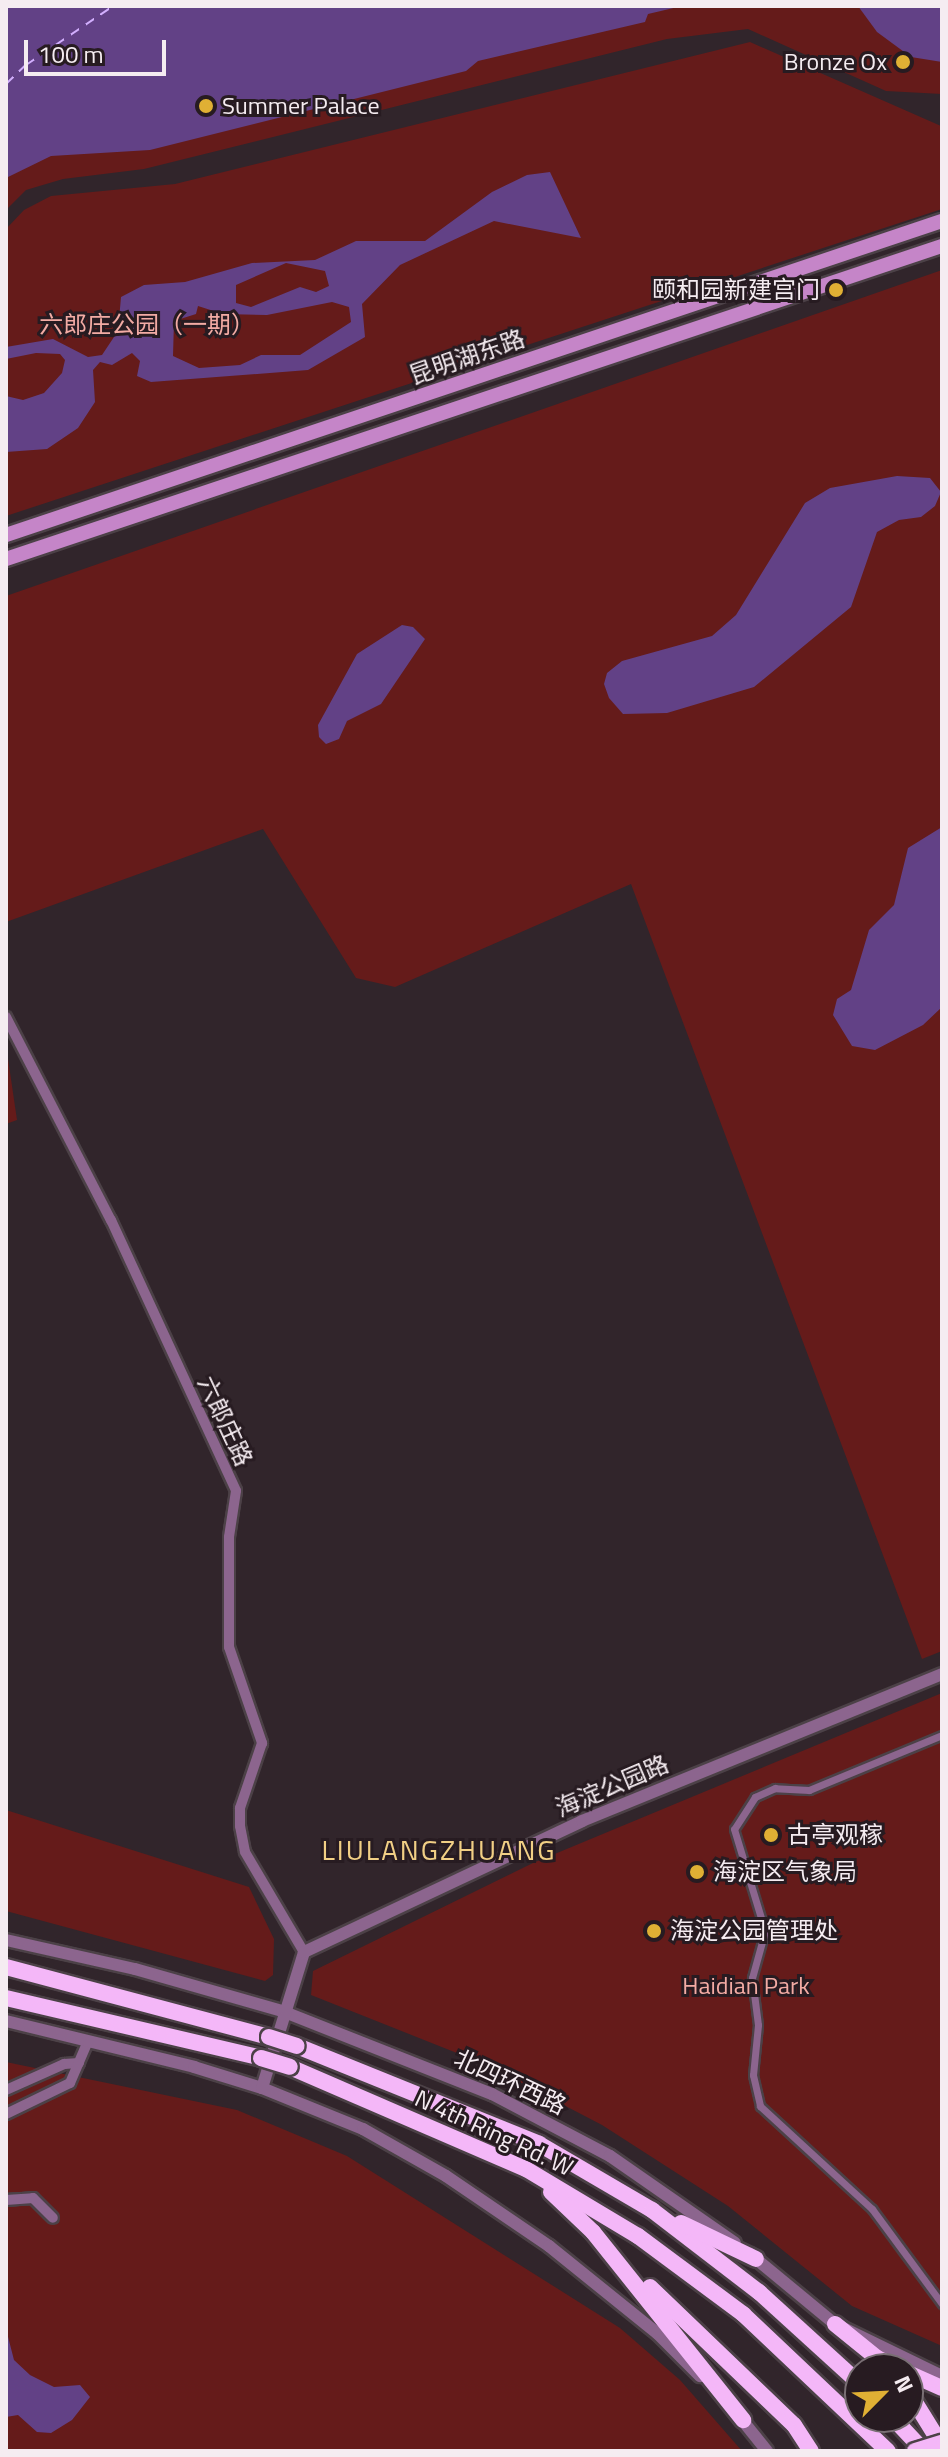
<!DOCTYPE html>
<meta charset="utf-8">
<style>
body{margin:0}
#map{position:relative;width:948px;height:2457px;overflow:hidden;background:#31252b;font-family:"Titillium Web","Noto Sans SC",sans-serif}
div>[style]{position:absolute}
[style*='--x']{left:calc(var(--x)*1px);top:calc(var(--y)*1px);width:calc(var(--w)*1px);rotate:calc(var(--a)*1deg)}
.green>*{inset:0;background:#651b1a}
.water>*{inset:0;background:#624186}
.ferry>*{height:2px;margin-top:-1px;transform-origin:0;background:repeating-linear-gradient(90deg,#d2affe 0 10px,transparent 0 18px)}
.roads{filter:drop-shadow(2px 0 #4c4147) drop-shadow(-2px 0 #4c4147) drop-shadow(0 2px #4c4147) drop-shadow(0 -2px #4c4147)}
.pedestrian>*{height:7px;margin:-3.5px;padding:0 3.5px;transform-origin:3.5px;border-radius:3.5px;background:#8c658e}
.minor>*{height:10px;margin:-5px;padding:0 5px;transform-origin:5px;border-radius:5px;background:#8c658e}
.tertiary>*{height:12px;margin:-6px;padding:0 6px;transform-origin:6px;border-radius:6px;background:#8c658e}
.secondary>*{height:14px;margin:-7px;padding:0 7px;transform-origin:7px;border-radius:7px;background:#c585c8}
.trunk>*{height:16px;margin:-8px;padding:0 8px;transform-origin:8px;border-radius:8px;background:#f4b7f8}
.bridges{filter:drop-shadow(2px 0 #4c4147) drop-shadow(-2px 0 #4c4147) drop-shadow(0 2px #4c4147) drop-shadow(0 -2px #4c4147)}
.trunk-bridge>*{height:16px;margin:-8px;padding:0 8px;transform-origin:8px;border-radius:8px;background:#f4b7f8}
.dots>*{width:22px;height:22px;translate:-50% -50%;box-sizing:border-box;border:4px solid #271b21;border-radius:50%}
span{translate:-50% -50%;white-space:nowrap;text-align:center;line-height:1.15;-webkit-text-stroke:6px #271b21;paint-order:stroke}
.poi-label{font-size:24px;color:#f5ecf1}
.right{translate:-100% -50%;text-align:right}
.left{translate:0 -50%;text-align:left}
.park-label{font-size:24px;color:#f3aba4}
.street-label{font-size:24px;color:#f5ecf1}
.quarter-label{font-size:28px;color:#f1cf85;letter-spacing:2px}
.frame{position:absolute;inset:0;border:8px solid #f5ecf1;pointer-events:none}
.north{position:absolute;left:844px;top:2353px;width:80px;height:80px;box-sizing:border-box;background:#271b21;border:2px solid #796f74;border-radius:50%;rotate:66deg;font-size:22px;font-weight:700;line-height:32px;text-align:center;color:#f5ecf1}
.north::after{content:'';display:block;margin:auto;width:28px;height:36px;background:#e0b034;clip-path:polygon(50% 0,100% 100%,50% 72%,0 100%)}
.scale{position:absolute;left:24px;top:40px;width:142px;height:36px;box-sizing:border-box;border:4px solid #f5ecf1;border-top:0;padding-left:10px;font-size:24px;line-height:28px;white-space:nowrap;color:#f5ecf1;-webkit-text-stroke:6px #271b21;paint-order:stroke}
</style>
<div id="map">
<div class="green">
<div style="clip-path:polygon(6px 6px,942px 6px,942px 94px,886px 91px,748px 29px,667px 39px,144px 169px,63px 179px,26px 190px,6px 210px)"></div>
<div style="clip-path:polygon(750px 42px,941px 126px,942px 209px,6px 516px,6px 229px,24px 210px,51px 196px,175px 184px)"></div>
<div style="clip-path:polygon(942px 270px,942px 1651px,922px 1659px,631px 884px,395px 987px,356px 978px,263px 829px,6px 922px,6px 596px)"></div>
<div style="clip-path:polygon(6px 1045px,17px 1120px,6px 1124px)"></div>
<div style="clip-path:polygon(942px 1693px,942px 2346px,852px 2306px,728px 2206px,602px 2125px,487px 2065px,311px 1995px,313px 1971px,533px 1863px)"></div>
<div style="clip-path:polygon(6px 1810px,249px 1887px,274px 1939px,273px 1975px,265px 1981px,6px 1911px)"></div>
<div style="clip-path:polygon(6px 2062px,237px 2110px,347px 2156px,620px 2328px,680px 2380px,742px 2451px,6px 2451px)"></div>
</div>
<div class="water">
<div style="clip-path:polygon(6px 6px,682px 6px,648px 14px,645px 22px,478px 61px,466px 71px,150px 150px,51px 156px,6px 178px)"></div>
<div style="clip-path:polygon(858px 6px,942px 6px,942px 62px,911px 57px,877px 32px)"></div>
<div style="clip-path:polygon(evenodd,550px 172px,581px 238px,494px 221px,400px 265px,362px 304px,365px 337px,308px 370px,151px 382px,137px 376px,140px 361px,132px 353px,112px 365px,100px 362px,93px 370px,95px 402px,78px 428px,47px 449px,6px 452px,6px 396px,23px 400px,44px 393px,62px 373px,65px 360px,60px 354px,36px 353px,6px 359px,6px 347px,53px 339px,88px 357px,102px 355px,118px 331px,121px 297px,144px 285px,185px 282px,252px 263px,315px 260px,356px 241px,425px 241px,492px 192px,527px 175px,550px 172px,286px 263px,325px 271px,329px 286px,316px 292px,300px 287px,251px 307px,236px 303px,236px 285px,286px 263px,550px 172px,332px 302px,349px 307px,351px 322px,300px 355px,261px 355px,240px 365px,199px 368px,173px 356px,174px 321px,196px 314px,198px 306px,223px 314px,267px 315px,332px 302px)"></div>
<div style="clip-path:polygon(897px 476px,930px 478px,941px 492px,935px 506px,921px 517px,899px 520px,877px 532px,851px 607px,754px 687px,667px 713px,623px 714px,609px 698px,604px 684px,607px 673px,622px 661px,712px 636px,736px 615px,805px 503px,830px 488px)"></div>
<div style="clip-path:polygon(402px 625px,413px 627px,425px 639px,381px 704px,347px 721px,339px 739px,326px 744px,319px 737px,318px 725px,357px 654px)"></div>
<div style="clip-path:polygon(942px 827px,942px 1007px,923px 1025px,875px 1050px,852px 1046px,833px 1015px,837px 999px,851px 990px,869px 930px,894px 905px,908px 848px)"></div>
<div style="clip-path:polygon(6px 2329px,14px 2360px,30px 2375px,54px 2387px,80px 2385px,90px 2397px,72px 2420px,51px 2433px,37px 2432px,18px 2415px,6px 2417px)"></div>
</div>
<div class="ferry">
<div style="--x:6;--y:84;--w:28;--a:-44"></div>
<div style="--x:26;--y:65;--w:105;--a:-34.1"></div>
</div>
<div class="roads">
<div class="pedestrian">
<div style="--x:942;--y:1735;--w:144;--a:157.5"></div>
<div style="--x:809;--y:1790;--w:34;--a:-177"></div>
<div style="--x:775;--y:1788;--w:22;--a:156"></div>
<div style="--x:755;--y:1797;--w:38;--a:123"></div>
<div style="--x:734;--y:1829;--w:107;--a:73.1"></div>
<div style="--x:765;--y:1931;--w:49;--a:105.5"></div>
<div style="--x:752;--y:1978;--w:47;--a:82.7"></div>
<div style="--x:758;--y:2025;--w:50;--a:95.7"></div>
<div style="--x:753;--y:2075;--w:32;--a:77"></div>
<div style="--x:760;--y:2106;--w:152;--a:42.6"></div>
<div style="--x:872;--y:2209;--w:118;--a:53.6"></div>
</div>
<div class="minor">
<div style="--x:6;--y:1017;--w:229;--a:62.7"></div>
<div style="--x:111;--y:1220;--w:298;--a:65.2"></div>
<div style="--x:236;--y:1491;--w:47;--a:98.7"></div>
<div style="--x:229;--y:1537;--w:110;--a:90"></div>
<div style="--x:229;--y:1647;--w:102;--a:71"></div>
<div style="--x:262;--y:1743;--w:69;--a:108.7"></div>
<div style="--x:240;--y:1808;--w:18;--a:90"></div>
<div style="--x:240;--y:1826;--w:26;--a:79"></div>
<div style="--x:245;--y:1852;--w:116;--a:59.5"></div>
<div style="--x:6;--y:2090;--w:64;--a:-24.1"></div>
<div style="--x:64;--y:2064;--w:15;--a:-4"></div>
<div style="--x:6;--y:2114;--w:71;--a:-25.8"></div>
<div style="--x:70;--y:2083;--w:46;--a:-66.8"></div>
<div style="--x:6;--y:2200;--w:27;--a:-4"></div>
<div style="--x:33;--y:2198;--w:28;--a:45"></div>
</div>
<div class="tertiary">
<div style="--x:6;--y:1940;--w:132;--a:12.7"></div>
<div style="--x:135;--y:1969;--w:153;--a:15.9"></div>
<div style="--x:282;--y:2011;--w:226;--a:21.6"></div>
<div style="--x:492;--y:2094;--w:133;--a:27.7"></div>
<div style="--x:610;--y:2156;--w:152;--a:34.8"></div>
<div style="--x:6;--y:2021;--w:194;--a:13.7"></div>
<div style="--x:194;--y:2067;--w:71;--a:17.2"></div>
<div style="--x:262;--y:2088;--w:109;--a:22.1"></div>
<div style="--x:363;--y:2129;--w:95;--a:29.5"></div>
<div style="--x:446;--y:2176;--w:125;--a:34.2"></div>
<div style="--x:549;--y:2246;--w:139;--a:38.9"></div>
<div style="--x:657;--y:2333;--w:61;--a:45"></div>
<div style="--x:262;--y:2088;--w:142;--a:-72.8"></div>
<div style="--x:304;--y:1952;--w:307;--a:-25.2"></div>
<div style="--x:582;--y:1821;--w:389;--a:-22.2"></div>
<div style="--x:750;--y:2254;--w:110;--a:39.5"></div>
<div style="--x:835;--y:2324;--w:119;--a:25.9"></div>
<div style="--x:738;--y:2415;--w:46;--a:51.1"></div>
</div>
<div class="secondary">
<div style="--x:6;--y:535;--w:987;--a:-18.55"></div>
<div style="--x:6;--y:559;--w:987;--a:-18.49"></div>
</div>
<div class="trunk">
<div style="--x:6;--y:1967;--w:272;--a:14.9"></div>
<div style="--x:6;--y:1998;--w:262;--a:13.2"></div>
<div style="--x:297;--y:2046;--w:261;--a:22"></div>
<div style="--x:539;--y:2144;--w:131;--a:30.3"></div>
<div style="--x:652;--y:2210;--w:135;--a:37.5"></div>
<div style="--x:759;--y:2292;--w:137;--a:42.3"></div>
<div style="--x:290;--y:2067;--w:257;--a:23.4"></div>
<div style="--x:526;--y:2169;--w:131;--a:30.9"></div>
<div style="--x:638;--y:2236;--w:131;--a:36.6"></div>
<div style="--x:743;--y:2314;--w:199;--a:43.4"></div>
<div style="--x:551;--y:2192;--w:58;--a:43.6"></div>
<div style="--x:593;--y:2232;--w:241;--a:51.4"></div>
<div style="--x:681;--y:2223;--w:83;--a:25.6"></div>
<div style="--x:650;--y:2287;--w:199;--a:43.8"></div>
<div style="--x:794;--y:2425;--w:31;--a:57"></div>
<div style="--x:835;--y:2324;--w:54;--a:39"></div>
<div style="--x:877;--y:2358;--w:25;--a:26"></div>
<div style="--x:908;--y:2373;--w:37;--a:24"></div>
<div style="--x:908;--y:2391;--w:65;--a:58.3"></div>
<div style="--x:892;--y:2417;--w:47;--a:46.7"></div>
</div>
</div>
<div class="bridges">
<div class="trunk-bridge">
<div style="--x:269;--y:2037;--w:29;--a:18"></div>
<div style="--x:261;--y:2058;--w:30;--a:17"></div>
<div style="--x:915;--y:2451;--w:28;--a:-17"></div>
</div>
</div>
<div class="dots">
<div style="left:903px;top:62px;background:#e0b034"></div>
<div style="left:206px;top:106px;background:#e0b034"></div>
<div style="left:836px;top:290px;background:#e0b034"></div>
<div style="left:771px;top:1835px;background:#e0b034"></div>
<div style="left:697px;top:1872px;background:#e0b034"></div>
<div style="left:654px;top:1931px;background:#e0b034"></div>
</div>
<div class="poi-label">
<span class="right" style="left:887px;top:62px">Bronze Ox</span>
<span class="left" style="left:222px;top:106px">Summer Palace</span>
<span class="right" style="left:820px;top:290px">颐和园新建宫门</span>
<span class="left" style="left:787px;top:1835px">古亭观稼</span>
<span class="left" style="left:713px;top:1872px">海淀区气象局</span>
<span class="left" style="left:670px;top:1931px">海淀公园管理处</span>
</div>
<div class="park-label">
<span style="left:147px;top:325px">六郎庄公园（一期）</span>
<span style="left:746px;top:1986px">Haidian Park</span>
</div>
<div class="street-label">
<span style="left:467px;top:357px;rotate:-19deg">昆明湖东路</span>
<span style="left:225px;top:1421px;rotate:65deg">六郎庄路</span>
<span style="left:612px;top:1786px;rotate:-23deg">海淀公园路</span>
<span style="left:510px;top:2082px;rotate:25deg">北四环西路</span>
<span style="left:494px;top:2133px;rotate:25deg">N 4th Ring Rd. W</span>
</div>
<div class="quarter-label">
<span style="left:439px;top:1850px">LIULANGZHUANG</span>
</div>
<div class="frame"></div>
<div class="north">N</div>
<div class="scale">100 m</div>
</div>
